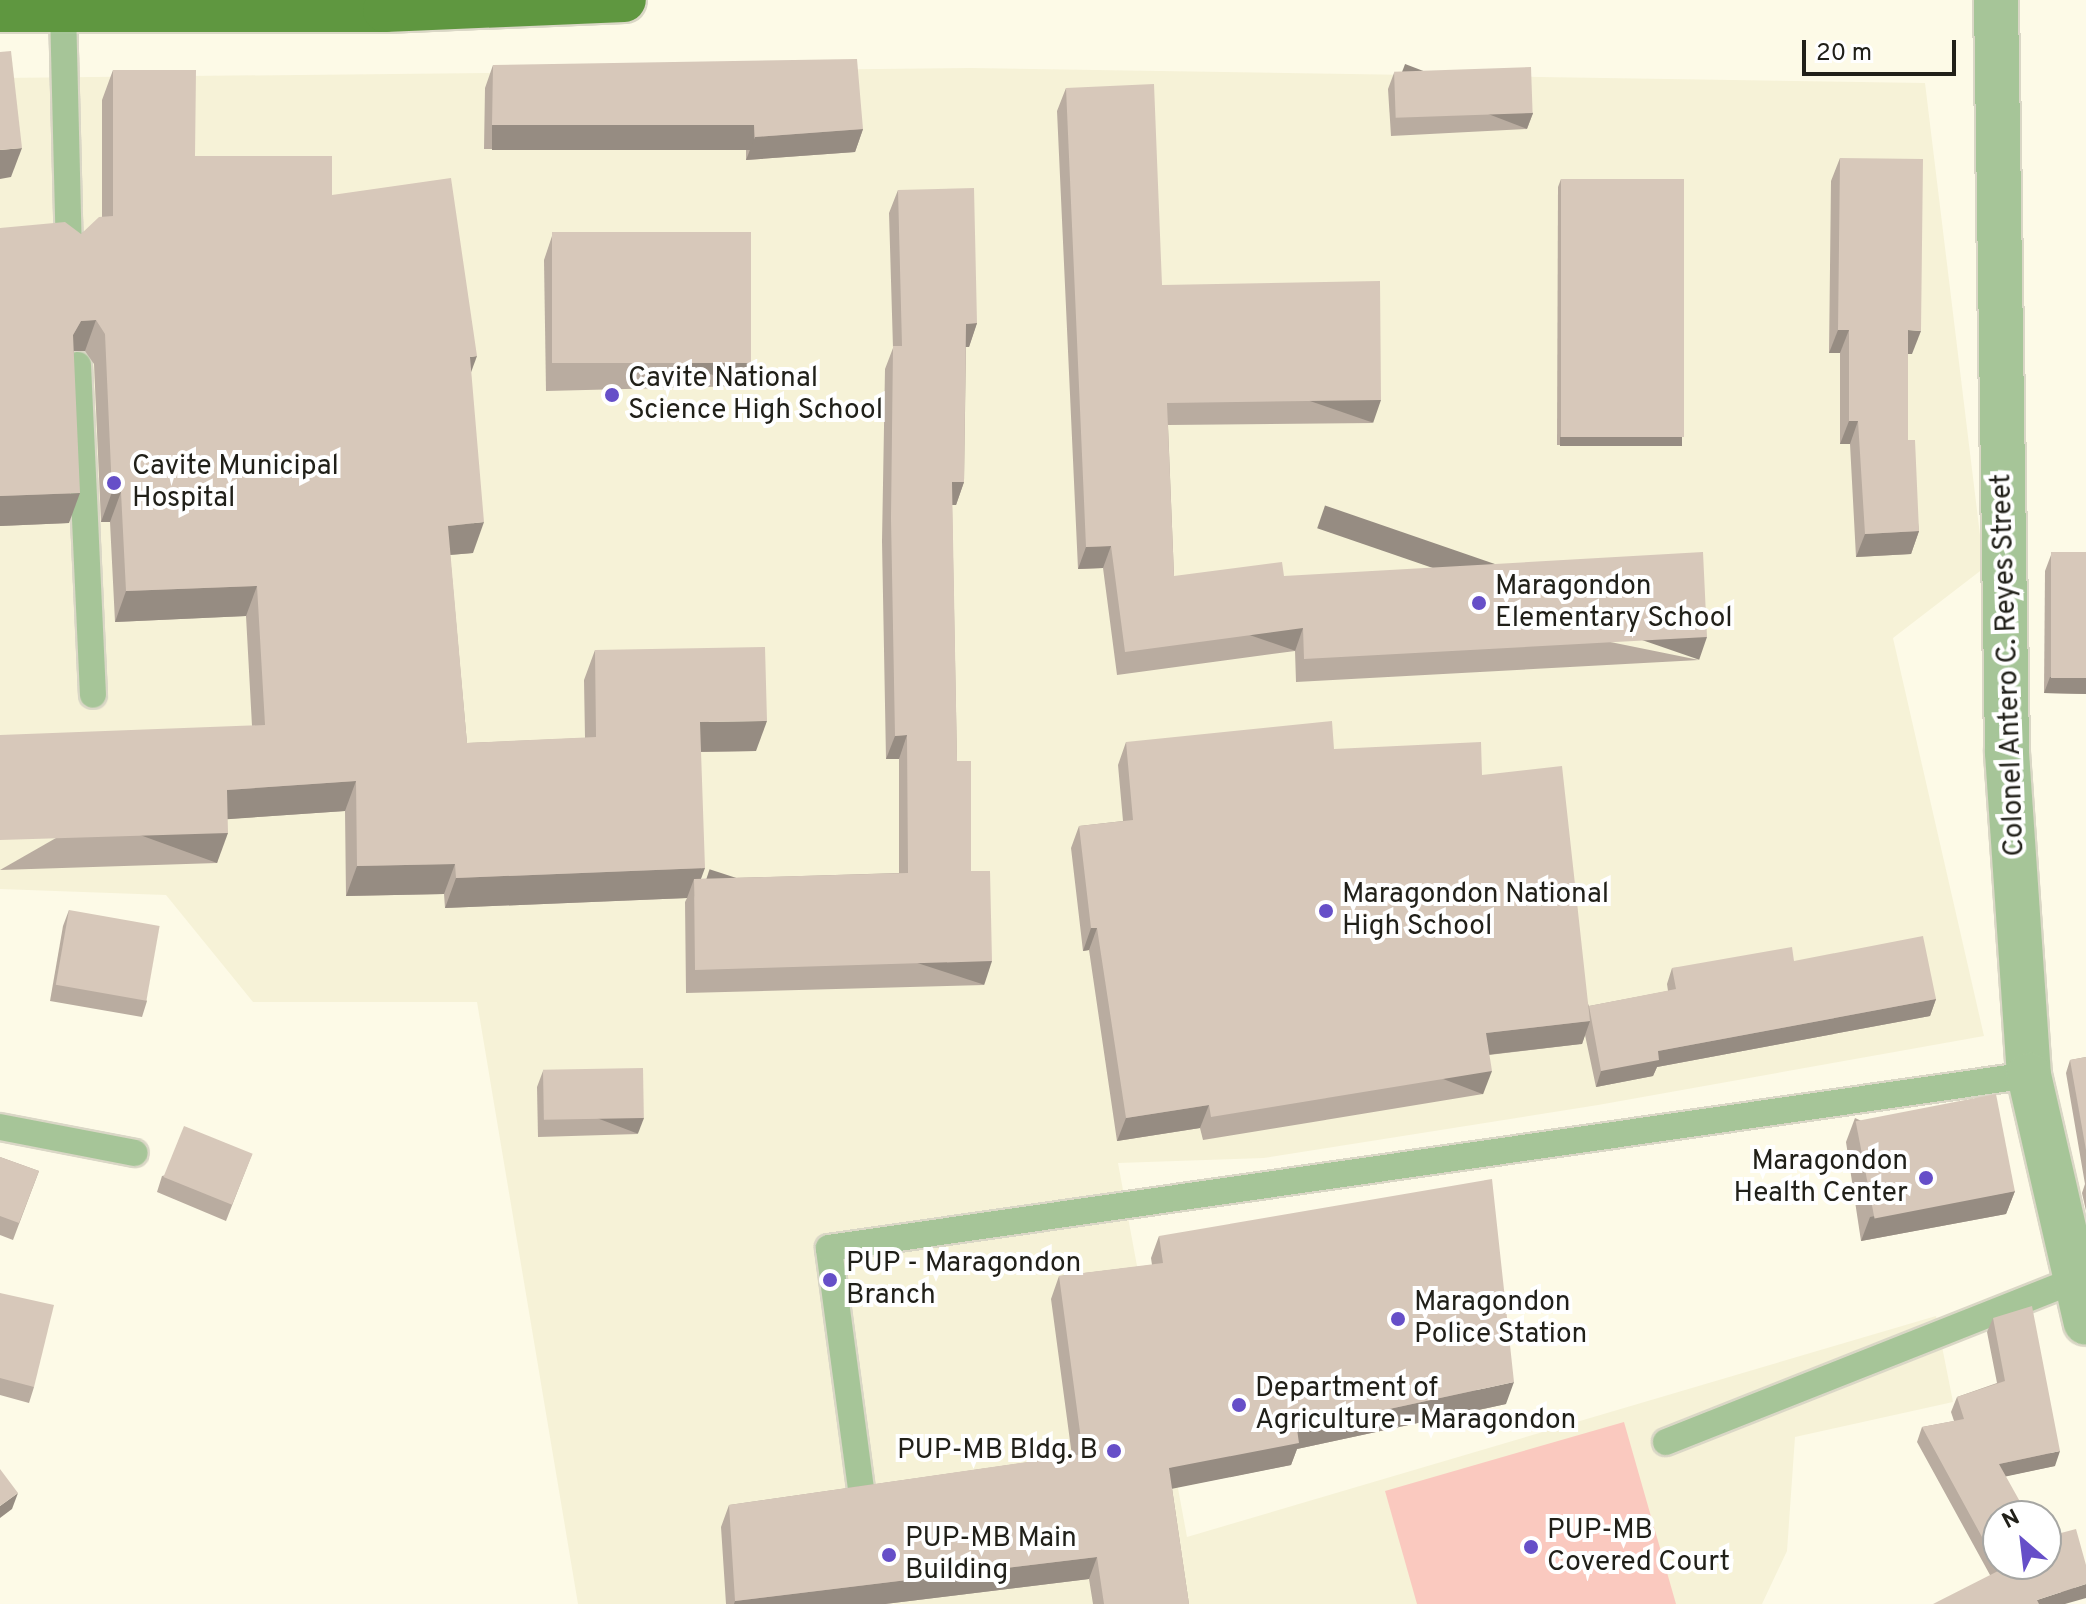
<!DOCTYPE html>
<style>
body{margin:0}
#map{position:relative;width:2086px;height:1604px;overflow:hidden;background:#fdfae7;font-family:Overpass,sans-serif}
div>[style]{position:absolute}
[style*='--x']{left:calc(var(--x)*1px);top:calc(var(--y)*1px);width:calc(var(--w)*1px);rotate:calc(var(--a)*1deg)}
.built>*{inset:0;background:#f6f2d7}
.green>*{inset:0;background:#fac9bf}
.roads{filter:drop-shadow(2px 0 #dad7c6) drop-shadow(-2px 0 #dad7c6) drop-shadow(0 2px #dad7c6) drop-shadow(0 -2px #dad7c6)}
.lane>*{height:26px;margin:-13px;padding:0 13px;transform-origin:13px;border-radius:13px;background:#a6c598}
.street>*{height:44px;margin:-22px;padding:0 22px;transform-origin:22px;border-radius:22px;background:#a6c598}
.primary>*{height:44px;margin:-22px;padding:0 22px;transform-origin:22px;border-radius:22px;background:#5f9740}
.wall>*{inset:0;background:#b9aca0}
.shaded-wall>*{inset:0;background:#968c82;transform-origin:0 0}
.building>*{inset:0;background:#d7c8ba;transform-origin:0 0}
.dots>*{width:22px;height:22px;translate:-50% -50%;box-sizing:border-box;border:4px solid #fff;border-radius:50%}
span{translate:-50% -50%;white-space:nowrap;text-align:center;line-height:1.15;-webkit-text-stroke:8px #fff;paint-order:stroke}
.poi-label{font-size:28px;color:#212019}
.left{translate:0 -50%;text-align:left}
.right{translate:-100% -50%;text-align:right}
.street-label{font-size:28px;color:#212019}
.north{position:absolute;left:1982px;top:1500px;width:80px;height:80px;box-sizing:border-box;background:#fff;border:2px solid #a6a6a3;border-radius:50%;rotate:332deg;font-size:22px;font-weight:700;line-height:32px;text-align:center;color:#212019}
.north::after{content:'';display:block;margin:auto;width:28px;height:36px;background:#664fc8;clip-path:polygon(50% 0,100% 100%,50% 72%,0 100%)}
.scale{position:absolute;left:1802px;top:40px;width:154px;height:36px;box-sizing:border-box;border:4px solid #212019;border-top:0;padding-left:10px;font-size:24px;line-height:28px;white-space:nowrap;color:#212019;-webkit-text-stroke:6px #fff;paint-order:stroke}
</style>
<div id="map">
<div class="built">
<div style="clip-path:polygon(971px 68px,1925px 83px,1984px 568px,1893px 638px,1984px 1036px,1598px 1105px,1264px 1158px,1118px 1163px,1187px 1537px,1936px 1316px,1953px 1402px,1795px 1437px,1787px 1551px,1762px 1604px,578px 1604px,477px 1002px,253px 1002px,166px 895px,0 889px,0 78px)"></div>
</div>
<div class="green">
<div style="clip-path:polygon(1624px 1422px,1676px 1604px,1417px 1604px,1385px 1491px)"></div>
</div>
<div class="roads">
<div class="lane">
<div style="--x:63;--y:10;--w:238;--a:88.6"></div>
<div style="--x:78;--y:365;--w:330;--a:87.4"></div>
<div style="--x:0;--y:1127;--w:137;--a:10.9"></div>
<div style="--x:1666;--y:1442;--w:441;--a:-21.6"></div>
<div style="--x:861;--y:1489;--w:243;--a:-97.6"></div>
<div style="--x:829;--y:1248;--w:1212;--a:-8.2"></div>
</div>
<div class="street">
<div style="--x:1996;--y:0;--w:753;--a:89.16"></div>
<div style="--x:2007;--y:753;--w:323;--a:86.1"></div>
<div style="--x:2029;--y:1075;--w:254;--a:77.1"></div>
</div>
<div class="primary">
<div style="--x:0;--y:10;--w:385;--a:0"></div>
<div style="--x:385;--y:10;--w:239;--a:-2.4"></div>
</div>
</div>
<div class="wall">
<div style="clip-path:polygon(493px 65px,863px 129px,855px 152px,746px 160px,746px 148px,484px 149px,485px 88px)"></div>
<div style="clip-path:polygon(113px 70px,195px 156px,332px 195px,471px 373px,473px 553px,450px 555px,467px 743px,585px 738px,584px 680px,595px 650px,756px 751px,701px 752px,701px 879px,899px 873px,899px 759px,886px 759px,882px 541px,885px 369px,893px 348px,889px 213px,898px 190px,977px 323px,969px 347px,966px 347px,964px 482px,956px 505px,952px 505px,957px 761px,984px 985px,686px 993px,685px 902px,687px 898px,445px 908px,444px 894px,346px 896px,345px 811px,227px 819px,217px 863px,0 870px,252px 726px,246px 616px,115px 622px,110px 522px,101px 522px,94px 364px,85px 351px,74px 351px,69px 523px,0 526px,0 228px,81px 234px,102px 217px,102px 100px)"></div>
<div style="clip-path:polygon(1394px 73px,1533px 113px,1527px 129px,1391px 136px,1388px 89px)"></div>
<div style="clip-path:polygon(1066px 88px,1162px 285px,1373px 423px,1168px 425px,1174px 576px,1284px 576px,1699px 660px,1296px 682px,1295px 651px,1117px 675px,1103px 568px,1078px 569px,1057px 111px)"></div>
<div style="clip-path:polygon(1840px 158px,1912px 354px,1908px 354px,1908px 440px,1919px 531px,1911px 554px,1856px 557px,1850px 444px,1840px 444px,1840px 353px,1829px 353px,1831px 181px)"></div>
<div style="clip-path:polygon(1561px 179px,1679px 445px,1557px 445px,1558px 187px)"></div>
<div style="clip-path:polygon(552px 236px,744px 386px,546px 391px,544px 260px)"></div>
<div style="clip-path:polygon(2051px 555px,2086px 694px,2044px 693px,2045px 571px)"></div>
<div style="clip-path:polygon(1126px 742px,1334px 749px,1482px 775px,1589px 1006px,1668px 991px,1667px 984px,1672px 968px,1794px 961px,1936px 999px,1930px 1016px,1657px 1067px,1653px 1076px,1596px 1087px,1585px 1035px,1582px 1044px,1489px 1055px,1483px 1094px,1203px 1140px,1200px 1128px,1117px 1141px,1089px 950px,1083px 951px,1071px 848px,1079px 826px,1123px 821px,1118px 765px)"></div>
<div style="clip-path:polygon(69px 910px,147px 1001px,142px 1017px,50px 1001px,63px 926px)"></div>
<div style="clip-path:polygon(2086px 1057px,2086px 1211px,2082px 1193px,2085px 1184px,2066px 1073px,2070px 1060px)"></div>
<div style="clip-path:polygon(543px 1071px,638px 1134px,538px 1137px,537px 1087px)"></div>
<div style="clip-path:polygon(1855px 1118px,2015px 1191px,2006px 1214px,1861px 1241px,1846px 1142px)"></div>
<div style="clip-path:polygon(252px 1154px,226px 1221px,157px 1192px,162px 1176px)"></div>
<div style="clip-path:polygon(0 1157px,39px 1171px,13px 1240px,0 1235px)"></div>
<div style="clip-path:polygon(1159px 1236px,1506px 1404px,1297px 1449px,1291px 1465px,1172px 1488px,1189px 1604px,1093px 1604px,1089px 1579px,885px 1604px,726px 1604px,721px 1527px,729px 1505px,1072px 1456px,1051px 1299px,1059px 1276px,1152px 1265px,1151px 1258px)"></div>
<div style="clip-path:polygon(0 1293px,34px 1387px,29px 1403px,0 1395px)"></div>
<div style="clip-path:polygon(1993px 1318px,2055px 1466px,2006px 1476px,1998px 1516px,2086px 1598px,1990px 1575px,1917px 1442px,1922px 1427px,1954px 1421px,1951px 1412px,1957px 1397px,1997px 1383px,1987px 1332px)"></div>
</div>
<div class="shaded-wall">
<div style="left:1533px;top:113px;width:17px;height:137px;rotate:111deg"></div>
<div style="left:492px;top:125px;width:262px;height:25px"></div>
<div style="clip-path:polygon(863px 129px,855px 152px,746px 160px,755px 137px)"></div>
<div style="clip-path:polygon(22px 148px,11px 177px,0 179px,0 150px)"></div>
<div style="clip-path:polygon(96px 320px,85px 351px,70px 351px,73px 335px,81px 321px)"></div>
<div style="clip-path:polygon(977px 323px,969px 347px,957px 347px,966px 324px)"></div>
<div style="clip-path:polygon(1838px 330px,1849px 330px,1840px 353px,1829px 353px)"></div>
<div style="clip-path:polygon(1908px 330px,1921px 331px,1912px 354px,1899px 354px)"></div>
<div style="clip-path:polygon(477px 356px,466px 386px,470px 357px)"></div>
<div style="left:752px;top:363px;width:24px;height:198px;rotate:109deg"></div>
<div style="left:1381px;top:400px;width:24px;height:214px;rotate:109deg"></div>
<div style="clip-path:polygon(1849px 421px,1858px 421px,1850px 444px,1840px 444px)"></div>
<div style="left:1560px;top:437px;width:122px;height:9px"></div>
<div style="clip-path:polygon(952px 482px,964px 482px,956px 505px,943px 505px)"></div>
<div style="clip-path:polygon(112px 492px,121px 492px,110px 522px,101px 522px)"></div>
<div style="clip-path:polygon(80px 493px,69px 523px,0 526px,0 496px)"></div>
<div style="clip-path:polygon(484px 522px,473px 553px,437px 556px,448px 526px)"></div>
<div style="clip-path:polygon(1919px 531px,1911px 554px,1856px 557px,1865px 534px)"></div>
<div style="clip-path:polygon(1111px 546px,1103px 568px,1078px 569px,1086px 547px)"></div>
<div style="clip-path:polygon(257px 586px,246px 616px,115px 622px,126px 591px)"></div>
<div style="left:1303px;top:628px;width:24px;height:180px;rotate:109deg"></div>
<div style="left:1707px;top:637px;width:24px;height:404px;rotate:109deg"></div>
<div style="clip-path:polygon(2050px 677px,2086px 678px,2086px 694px,2044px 693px)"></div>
<div style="clip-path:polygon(767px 721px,756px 751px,689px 752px,700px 722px)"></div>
<div style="clip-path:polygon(907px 735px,899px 759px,886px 759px,895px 736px)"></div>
<div style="clip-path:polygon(356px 781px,345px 811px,216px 820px,227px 790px)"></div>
<div style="left:228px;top:833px;width:32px;height:228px;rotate:110deg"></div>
<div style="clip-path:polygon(455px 864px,444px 894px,346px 896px,357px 866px)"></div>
<div style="clip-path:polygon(705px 868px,694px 898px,694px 879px,687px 898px,445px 908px,456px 878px)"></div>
<div style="clip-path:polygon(1091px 928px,1097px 928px,1089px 950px,1083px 951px)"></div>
<div style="left:992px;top:961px;width:25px;height:297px;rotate:108deg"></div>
<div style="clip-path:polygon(1936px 999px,1930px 1016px,1657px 1067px,1653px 1076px,1596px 1087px,1601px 1071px,1658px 1051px)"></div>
<div style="clip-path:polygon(1590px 1021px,1582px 1044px,1477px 1056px,1486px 1033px)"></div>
<div style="left:1492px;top:1071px;width:25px;height:285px;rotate:111deg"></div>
<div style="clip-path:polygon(1209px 1105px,1200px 1128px,1117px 1141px,1126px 1118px)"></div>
<div style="left:644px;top:1118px;width:17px;height:100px;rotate:111deg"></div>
<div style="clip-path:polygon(2015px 1191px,2006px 1214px,1861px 1241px,1870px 1217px)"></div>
<div style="clip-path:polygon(1514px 1382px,1506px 1404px,1297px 1449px,1291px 1465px,1161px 1491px,1169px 1468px,1297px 1429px)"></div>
<div style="clip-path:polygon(2060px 1451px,2055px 1466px,1994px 1479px,1999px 1464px)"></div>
<div style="clip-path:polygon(18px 1493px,12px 1509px,0 1518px,0 1506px)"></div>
<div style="clip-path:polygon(1097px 1557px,1089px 1579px,885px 1604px,734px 1604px,735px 1601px)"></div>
<div style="clip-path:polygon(2086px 1584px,2086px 1598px,2065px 1604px,2035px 1604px,2037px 1600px)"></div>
</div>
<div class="building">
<div style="clip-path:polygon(11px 51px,22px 148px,0 150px,0 52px)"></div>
<div style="clip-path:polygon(857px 59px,863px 129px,755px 137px,754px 125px,492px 125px,493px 65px)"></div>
<div style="left:1531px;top:67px;width:46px;height:137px;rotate:88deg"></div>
<div style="clip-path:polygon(113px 70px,196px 70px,195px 156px,332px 156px,332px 195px,451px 178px,477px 356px,470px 357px,484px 522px,448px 526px,467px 743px,596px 737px,595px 650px,765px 647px,767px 721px,700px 722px,705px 868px,456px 878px,455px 864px,357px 866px,356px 781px,227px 790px,228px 833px,0 840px,0 735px,265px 725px,257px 586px,126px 591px,121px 492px,112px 492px,105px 334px,96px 320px,81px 321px,73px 335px,80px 493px,0 496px,0 228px,65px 222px,81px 234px,99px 217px,113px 216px)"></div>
<div style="clip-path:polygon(1154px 84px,1162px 285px,1380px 281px,1381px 400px,1167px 403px,1174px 576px,1282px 562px,1284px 576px,1703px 552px,1707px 637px,1304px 659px,1303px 628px,1125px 652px,1111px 546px,1086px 547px,1066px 88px)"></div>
<div style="clip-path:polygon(1840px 158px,1923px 159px,1921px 331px,1908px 330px,1908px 440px,1915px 440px,1919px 531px,1865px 534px,1858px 421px,1849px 421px,1849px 330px,1838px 330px)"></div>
<div style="left:1561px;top:179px;width:123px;height:258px"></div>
<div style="clip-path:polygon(974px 188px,977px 323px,966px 324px,964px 482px,952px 482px,957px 761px,971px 761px,971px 871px,990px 871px,992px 961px,695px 970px,694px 879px,908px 873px,907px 735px,895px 736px,891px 518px,893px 346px,902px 346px,898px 190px)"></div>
<div style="left:751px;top:232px;width:131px;height:199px;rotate:90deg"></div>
<div style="left:2086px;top:552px;width:126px;height:35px;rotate:90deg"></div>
<div style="clip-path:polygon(1332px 721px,1334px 749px,1481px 742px,1482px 775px,1562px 766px,1590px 1021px,1486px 1033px,1492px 1071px,1211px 1117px,1209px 1105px,1126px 1118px,1097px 928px,1091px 928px,1079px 826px,1133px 820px,1126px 742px)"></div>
<div style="left:69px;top:910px;width:92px;height:76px;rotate:10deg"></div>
<div style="clip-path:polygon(1923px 936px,1936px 999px,1658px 1051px,1659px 1060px,1601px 1071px,1589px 1006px,1676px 989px,1672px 968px,1792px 947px,1794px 961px)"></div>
<div style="clip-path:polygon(2086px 1057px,2086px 1150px,2070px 1060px)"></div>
<div style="left:643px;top:1068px;width:50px;height:100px;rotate:89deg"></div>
<div style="left:1996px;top:1094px;width:99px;height:143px;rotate:79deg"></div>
<div style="left:184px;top:1126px;width:74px;height:55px;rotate:22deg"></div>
<div style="clip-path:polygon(0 1157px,39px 1171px,19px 1223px,0 1216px)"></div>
<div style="clip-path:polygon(1492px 1179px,1514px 1382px,1297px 1429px,1299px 1443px,1169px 1468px,1189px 1604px,1104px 1604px,1097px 1557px,735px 1601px,729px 1505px,1083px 1454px,1059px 1276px,1163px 1263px,1159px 1236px)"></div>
<div style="clip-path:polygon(0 1293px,54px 1305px,34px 1387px,0 1378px)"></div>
<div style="clip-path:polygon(2032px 1306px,2060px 1451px,1999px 1464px,2028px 1516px,1998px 1516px,1998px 1564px,2046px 1564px,2046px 1537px,2076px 1529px,2086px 1565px,2086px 1584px,2037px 1600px,2039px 1604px,1933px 1604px,2000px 1570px,1922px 1427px,1964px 1419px,1957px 1397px,2005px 1381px,1993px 1318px)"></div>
<div style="clip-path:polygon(0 1469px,18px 1493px,0 1506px)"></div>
</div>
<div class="dots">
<div style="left:612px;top:395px;background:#664fc8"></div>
<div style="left:114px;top:483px;background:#664fc8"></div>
<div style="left:1479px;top:603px;background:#664fc8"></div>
<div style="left:1326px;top:911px;background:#664fc8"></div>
<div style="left:1926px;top:1178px;background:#664fc8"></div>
<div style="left:830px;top:1280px;background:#664fc8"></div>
<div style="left:1398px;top:1319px;background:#664fc8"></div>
<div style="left:1239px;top:1405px;background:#664fc8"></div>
<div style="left:1114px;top:1451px;background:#664fc8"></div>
<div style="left:1531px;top:1547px;background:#664fc8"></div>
<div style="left:889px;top:1555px;background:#664fc8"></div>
</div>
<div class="poi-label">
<span class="left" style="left:628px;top:395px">Cavite National<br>Science High School</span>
<span class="left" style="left:132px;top:483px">Cavite Municipal<br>Hospital</span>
<span class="left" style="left:1495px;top:603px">Maragondon<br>Elementary School</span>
<span class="left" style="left:1342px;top:911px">Maragondon National<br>High School</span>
<span class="right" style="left:1908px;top:1178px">Maragondon<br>Health Center</span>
<span class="left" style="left:846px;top:1280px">PUP - Maragondon<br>Branch</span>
<span class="left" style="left:1414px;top:1319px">Maragondon<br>Police Station</span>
<span class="left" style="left:1255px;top:1405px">Department of<br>Agriculture - Maragondon</span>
<span class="right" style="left:1098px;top:1451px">PUP-MB Bldg. B</span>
<span class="left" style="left:1547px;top:1547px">PUP-MB<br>Covered Court</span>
<span class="left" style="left:905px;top:1555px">PUP-MB Main<br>Building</span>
</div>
<div class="street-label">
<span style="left:2009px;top:665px;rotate:-92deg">Colonel Antero C. Reyes Street</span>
</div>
<div class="north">N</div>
<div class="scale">20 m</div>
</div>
